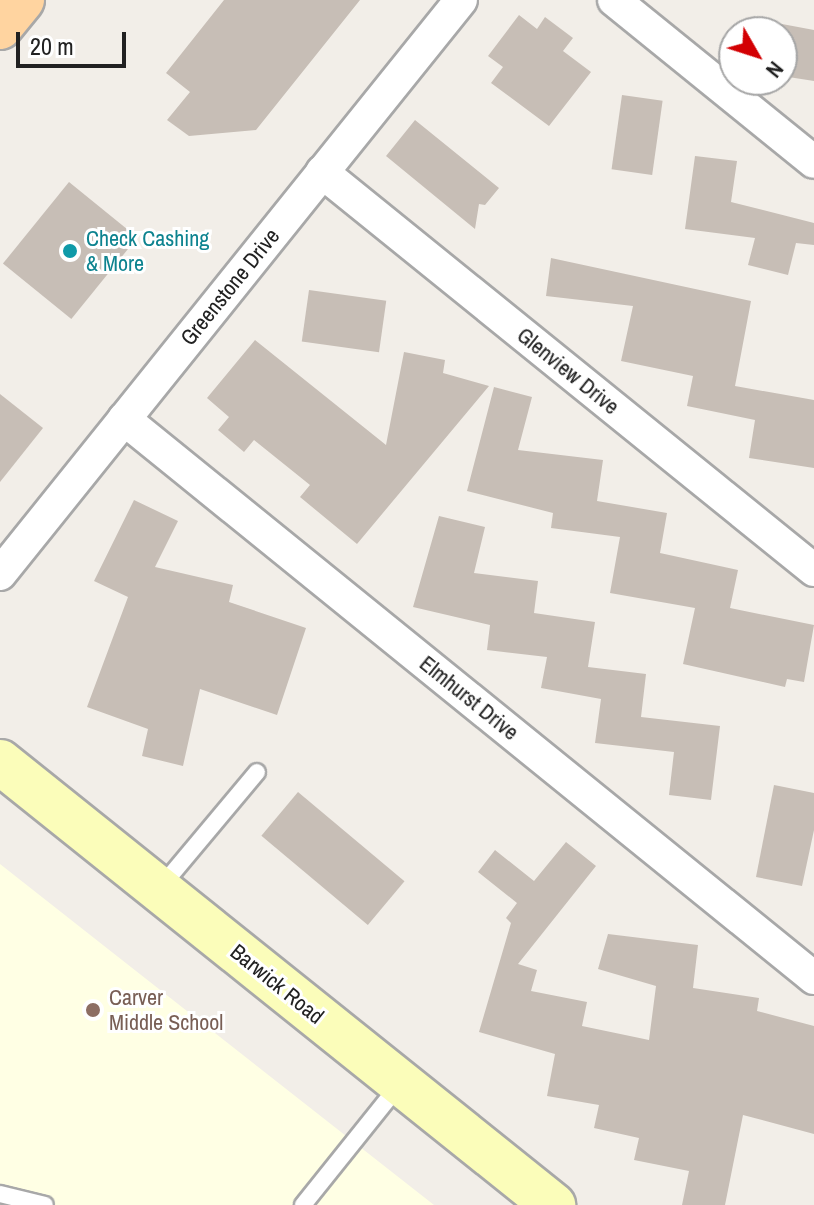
<!DOCTYPE html>
<style>
body{margin:0}
#map{position:relative;width:814px;height:1205px;overflow:hidden;background:#f2eee8;font-family:"Archivo Narrow",sans-serif}
div>[style]{position:absolute}
[style*='--x']{left:calc(var(--x)*1px);top:calc(var(--y)*1px);width:calc(var(--w)*1px);rotate:calc(var(--a)*1deg)}
.education>*{inset:0;background:#ffffe4}
.building>*{inset:0;background:#c7beb6;transform-origin:0 0}
.roads{filter:drop-shadow(2px 0 #a8a8a8) drop-shadow(-2px 0 #a8a8a8) drop-shadow(0 2px #a8a8a8) drop-shadow(0 -2px #a8a8a8)}
.lane>*{height:16px;margin:-8px;padding:0 8px;transform-origin:8px;border-radius:8px;background:#fff}
.street>*{height:32px;margin:-16px;padding:0 16px;transform-origin:16px;border-radius:16px;background:#fff}
.secondary>*{height:44px;margin:-22px;padding:0 22px;transform-origin:22px;border-radius:22px;background:#fbfdba}
.primary>*{height:44px;margin:-22px;padding:0 22px;transform-origin:22px;border-radius:22px;background:#ffd4a0}
.dots>*{width:22px;height:22px;translate:-50% -50%;box-sizing:border-box;border:4px solid #fff;border-radius:50%}
span{translate:-50% -50%;white-space:nowrap;text-align:center;line-height:1.15;-webkit-text-stroke:6px #fff;paint-order:stroke}
.culture-label{font-size:22px;color:#0d838f}
.left{translate:0 -50%;text-align:left}
.street-label{font-size:22px;color:#212121}
.education-label{font-size:22px;color:#785e54}
.north{position:absolute;left:718px;top:16px;width:80px;height:80px;box-sizing:border-box;background:#fff;border:2px solid #a6a6a6;border-radius:50%;rotate:129deg;font-size:22px;font-weight:700;line-height:32px;text-align:center;color:#212121}
.north::after{content:'';display:block;margin:auto;width:28px;height:36px;background:#d30003;clip-path:polygon(50% 0,100% 100%,50% 72%,0 100%)}
.scale{position:absolute;left:16px;top:32px;width:110px;height:36px;box-sizing:border-box;border:4px solid #212121;border-top:0;padding-left:10px;font-size:24px;line-height:28px;white-space:nowrap;color:#212121;-webkit-text-stroke:6px #fff;paint-order:stroke}
</style>
<div id="map">
<div class="education">
<div style="clip-path:polygon(0 864px,108px 949px,434px 1205px,0 1205px)"></div>
</div>
<div class="building">
<div style="clip-path:polygon(224px 0,360px 0,256px 130px,189px 136px,167px 120px,190px 92px,166px 73px)"></div>
<div style="clip-path:polygon(519px 15px,537px 29px,545px 17px,573px 38px,563px 51px,591px 72px,549px 126px,491px 83px,503px 67px,488px 56px)"></div>
<div style="clip-path:polygon(782px 24px,814px 30px,814px 81px,782px 76px)"></div>
<div style="left:622px;top:95px;width:41px;height:75px;rotate:8deg"></div>
<div style="clip-path:polygon(415px 120px,499px 188px,485px 205px,479px 204px,475px 229px,386px 156px)"></div>
<div style="clip-path:polygon(695px 156px,737px 161px,731px 202px,814px 223px,814px 245px,796px 243px,788px 275px,748px 265px,755px 238px,685px 229px)"></div>
<div style="left:69px;top:182px;width:88px;height:105px;rotate:39deg"></div>
<div style="clip-path:polygon(551px 258px,751px 301px,735px 386px,814px 400px,814px 468px,749px 458px,755px 420px,687px 406px,693px 376px,621px 361px,633px 306px,546px 296px)"></div>
<div style="left:309px;top:290px;width:78px;height:52px;rotate:8deg"></div>
<div style="clip-path:polygon(255px 340px,386px 445px,404px 352px,445px 360px,443px 373px,489px 386px,357px 544px,300px 497px,310px 485px,254px 440px,244px 452px,218px 430px,229px 417px,207px 398px)"></div>
<div style="clip-path:polygon(494px 387px,532px 397px,518px 450px,603px 460px,597px 501px,667px 513px,660px 553px,738px 570px,730px 608px,814px 625px,804px 682px,787px 679px,785px 687px,683px 664px,695px 608px,610px 593px,620px 537px,551px 528px,553px 513px,467px 491px)"></div>
<div style="clip-path:polygon(0 394px,43px 428px,0 482px)"></div>
<div style="clip-path:polygon(134px 500px,178px 521px,155px 567px,233px 585px,229px 602px,306px 628px,277px 715px,200px 689px,183px 766px,142px 756px,148px 729px,87px 707px,128px 597px,94px 581px)"></div>
<div style="clip-path:polygon(439px 516px,485px 527px,474px 573px,538px 581px,534px 613px,595px 622px,588px 667px,646px 674px,641px 717px,720px 726px,711px 800px,669px 795px,674px 752px,595px 743px,601px 699px,541px 688px,547px 657px,487px 650px,490px 625px,413px 607px)"></div>
<div style="clip-path:polygon(774px 785px,814px 793px,814px 830px,802px 886px,756px 877px)"></div>
<div style="left:298px;top:792px;width:139px;height:57px;rotate:40deg"></div>
<div style="clip-path:polygon(566px 842px,596px 866px,518px 964px,537px 970px,531px 991px,587px 1002px,582px 1026px,649px 1040px,656px 986px,598px 969px,608px 934px,698px 945px,693px 988px,759px 998px,757px 1011px,814px 1026px,814px 1134px,743px 1115px,725px 1205px,682px 1205px,689px 1171px,634px 1160px,639px 1138px,594px 1128px,599px 1105px,547px 1096px,555px 1054px,479px 1032px,511px 923px,506px 918px,517px 903px,478px 872px,495px 850px,534px 881px)"></div>
</div>
<div class="roads">
<div class="lane">
<div style="--x:160;--y:888;--w:151;--a:-50.1"></div>
<div style="--x:0;--y:1194;--w:46;--a:13.7"></div>
<div style="--x:303;--y:1205;--w:155;--a:-51.3"></div>
</div>
<div class="street">
<div style="--x:614;--y:0;--w:257;--a:39"></div>
<div style="--x:322;--y:172;--w:633;--a:38.97"></div>
<div style="--x:124;--y:419;--w:888;--a:39.01"></div>
<div style="--x:0;--y:574;--w:736;--a:-51.23"></div>
</div>
<div class="secondary">
<div style="--x:0;--y:762;--w:709;--a:38.7"></div>
</div>
<div class="primary">
<div style="--x:0;--y:27;--w:35;--a:-51"></div>
</div>
</div>
<div class="dots">
<div style="left:70px;top:251px;background:#0f9aa8"></div>
<div style="left:93px;top:1010px;background:#8d6e63"></div>
</div>
<div class="culture-label">
<span class="left" style="left:86px;top:251px">Check Cashing<br>&amp; More</span>
</div>
<div class="street-label">
<span style="left:230px;top:287px;rotate:-51deg">Greenstone Drive</span>
<span style="left:568px;top:371px;rotate:39deg">Glenview Drive</span>
<span style="left:469px;top:698px;rotate:39deg">Elmhurst Drive</span>
<span style="left:277px;top:984px;rotate:39deg">Barwick Road</span>
</div>
<div class="education-label">
<span class="left" style="left:109px;top:1010px">Carver<br>Middle School</span>
</div>
<div class="north">N</div>
<div class="scale">20 m</div>
</div>
